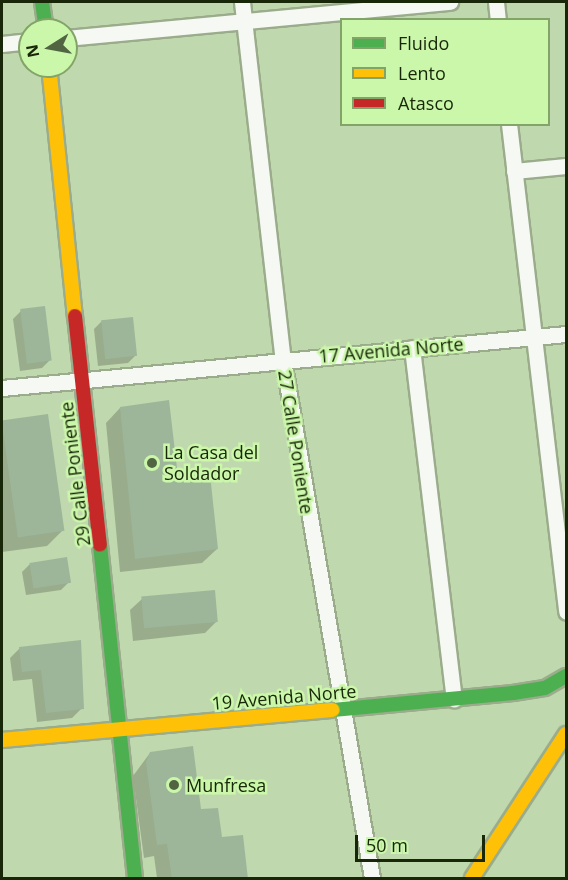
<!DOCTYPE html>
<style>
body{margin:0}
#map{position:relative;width:568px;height:880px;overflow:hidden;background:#c0d8ae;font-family:"Open Sans",sans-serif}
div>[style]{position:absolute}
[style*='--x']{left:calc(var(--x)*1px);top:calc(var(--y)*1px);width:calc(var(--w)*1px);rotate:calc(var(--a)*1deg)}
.shadow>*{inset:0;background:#0003}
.building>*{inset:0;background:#9db699;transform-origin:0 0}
.roads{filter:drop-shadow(2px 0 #9aac8b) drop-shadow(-2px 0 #9aac8b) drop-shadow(0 2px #9aac8b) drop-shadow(0 -2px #9aac8b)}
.street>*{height:15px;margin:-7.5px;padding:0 7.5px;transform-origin:7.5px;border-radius:7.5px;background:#f6f9f3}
.fast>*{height:14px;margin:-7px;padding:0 7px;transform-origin:7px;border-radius:7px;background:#4caf50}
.slow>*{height:14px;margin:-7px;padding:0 7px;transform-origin:7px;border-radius:7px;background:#ffc107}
.jam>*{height:14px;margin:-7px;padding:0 7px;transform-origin:7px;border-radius:7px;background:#c62828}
.dots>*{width:16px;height:16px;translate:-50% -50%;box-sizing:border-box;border:3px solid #cbf7aa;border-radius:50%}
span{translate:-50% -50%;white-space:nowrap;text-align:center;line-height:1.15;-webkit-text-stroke:5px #cbf7aa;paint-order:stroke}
.street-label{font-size:18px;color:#172708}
.poi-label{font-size:18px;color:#172708}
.left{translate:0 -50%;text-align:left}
.frame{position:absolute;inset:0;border:3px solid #172708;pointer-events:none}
.legend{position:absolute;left:340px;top:18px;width:210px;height:108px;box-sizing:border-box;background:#cbf7aa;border:2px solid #83a469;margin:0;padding:8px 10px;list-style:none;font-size:18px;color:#172708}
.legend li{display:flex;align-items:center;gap:12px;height:30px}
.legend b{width:30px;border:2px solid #83a469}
.north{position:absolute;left:18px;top:18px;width:60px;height:60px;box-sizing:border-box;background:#cbf7aa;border:2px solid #83a469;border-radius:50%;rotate:259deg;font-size:16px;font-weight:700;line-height:24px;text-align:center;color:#172708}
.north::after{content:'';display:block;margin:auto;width:21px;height:27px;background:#526542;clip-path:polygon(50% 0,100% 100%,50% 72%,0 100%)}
.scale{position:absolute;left:355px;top:835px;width:130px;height:27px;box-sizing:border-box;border:3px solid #172708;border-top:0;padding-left:8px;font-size:18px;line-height:21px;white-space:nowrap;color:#172708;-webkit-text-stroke:4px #cbf7aa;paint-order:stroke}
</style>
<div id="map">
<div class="shadow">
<div style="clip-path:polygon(21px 311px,50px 360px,42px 368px,20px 371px,13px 319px)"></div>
<div style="clip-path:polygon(102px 321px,136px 355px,128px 363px,98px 366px,94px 329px)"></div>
<div style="clip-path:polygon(120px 408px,177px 478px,217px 549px,202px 563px,120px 572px,106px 423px)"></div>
<div style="clip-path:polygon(46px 416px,62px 531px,47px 546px,2px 552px,2px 422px)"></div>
<div style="clip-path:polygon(30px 564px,69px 582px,61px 590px,26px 595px,22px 572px)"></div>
<div style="clip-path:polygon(142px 599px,216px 622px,205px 633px,133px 641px,130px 610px)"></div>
<div style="clip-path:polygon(80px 642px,82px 708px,72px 718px,37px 722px,32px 679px,13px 681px,10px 658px,20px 648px)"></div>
<div style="clip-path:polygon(150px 753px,200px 810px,247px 878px,157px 878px,154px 856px,144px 858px,133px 776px)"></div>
</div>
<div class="building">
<div style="left:45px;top:306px;width:55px;height:25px;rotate:83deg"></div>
<div style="left:133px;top:317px;width:39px;height:32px;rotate:84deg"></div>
<div style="clip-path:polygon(169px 400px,178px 477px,210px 474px,218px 549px,135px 559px,120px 407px)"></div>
<div style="left:48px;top:414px;width:118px;height:47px;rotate:82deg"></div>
<div style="left:67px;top:557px;width:26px;height:38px;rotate:81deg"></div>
<div style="left:215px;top:590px;width:32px;height:74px;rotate:85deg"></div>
<div style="clip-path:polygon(81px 640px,84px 709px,46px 713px,41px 670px,22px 672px,19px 647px)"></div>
<div style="clip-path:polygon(193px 746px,201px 809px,218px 808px,222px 837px,243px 835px,248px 879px,172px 879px,167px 844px,157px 845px,146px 762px,150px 752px)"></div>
</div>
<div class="roads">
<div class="street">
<div style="--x:242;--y:2;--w:360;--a:83.5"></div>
<div style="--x:283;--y:360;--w:526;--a:80.25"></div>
<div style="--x:496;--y:2;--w:18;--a:84"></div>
<div style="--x:66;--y:38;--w:386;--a:-5.4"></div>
<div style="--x:2;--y:44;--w:28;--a:-6"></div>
<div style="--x:509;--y:124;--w:491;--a:83.3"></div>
<div style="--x:514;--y:171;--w:52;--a:-5.5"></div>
<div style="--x:412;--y:348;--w:354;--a:83.2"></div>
<div style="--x:2;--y:388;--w:567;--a:-5.47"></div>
</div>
<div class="fast">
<div style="--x:42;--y:2;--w:28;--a:82"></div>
<div style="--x:100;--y:545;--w:335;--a:84"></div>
<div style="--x:333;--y:710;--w:181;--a:-5.4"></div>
<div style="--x:513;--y:693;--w:32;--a:-9"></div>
<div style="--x:545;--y:688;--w:24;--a:-30"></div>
</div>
<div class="slow">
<div style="--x:49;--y:66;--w:251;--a:84.1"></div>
<div style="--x:2;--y:740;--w:332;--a:-5.2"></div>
<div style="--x:472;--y:878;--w:172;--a:-56.9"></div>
</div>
<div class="jam">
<div style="--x:75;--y:316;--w:230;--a:83.8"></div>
</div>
</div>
<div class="dots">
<div style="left:152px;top:463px;background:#526542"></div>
<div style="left:174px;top:785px;background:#526542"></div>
</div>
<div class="street-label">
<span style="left:391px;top:350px;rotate:-5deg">17 Avenida Norte</span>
<span style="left:296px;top:442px;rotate:81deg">27 Calle Poniente</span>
<span style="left:75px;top:474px;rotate:-97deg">29 Calle Poniente</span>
<span style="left:284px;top:697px;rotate:-5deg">19 Avenida Norte</span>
</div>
<div class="poi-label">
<span class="left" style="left:164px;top:463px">La Casa del<br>Soldador</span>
<span class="left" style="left:186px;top:785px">Munfresa</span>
</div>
<div class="frame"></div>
<ul class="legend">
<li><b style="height:8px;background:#4caf50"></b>Fluido</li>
<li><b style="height:8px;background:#ffc107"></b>Lento</li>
<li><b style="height:8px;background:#c62828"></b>Atasco</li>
</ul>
<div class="north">N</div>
<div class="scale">50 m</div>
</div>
